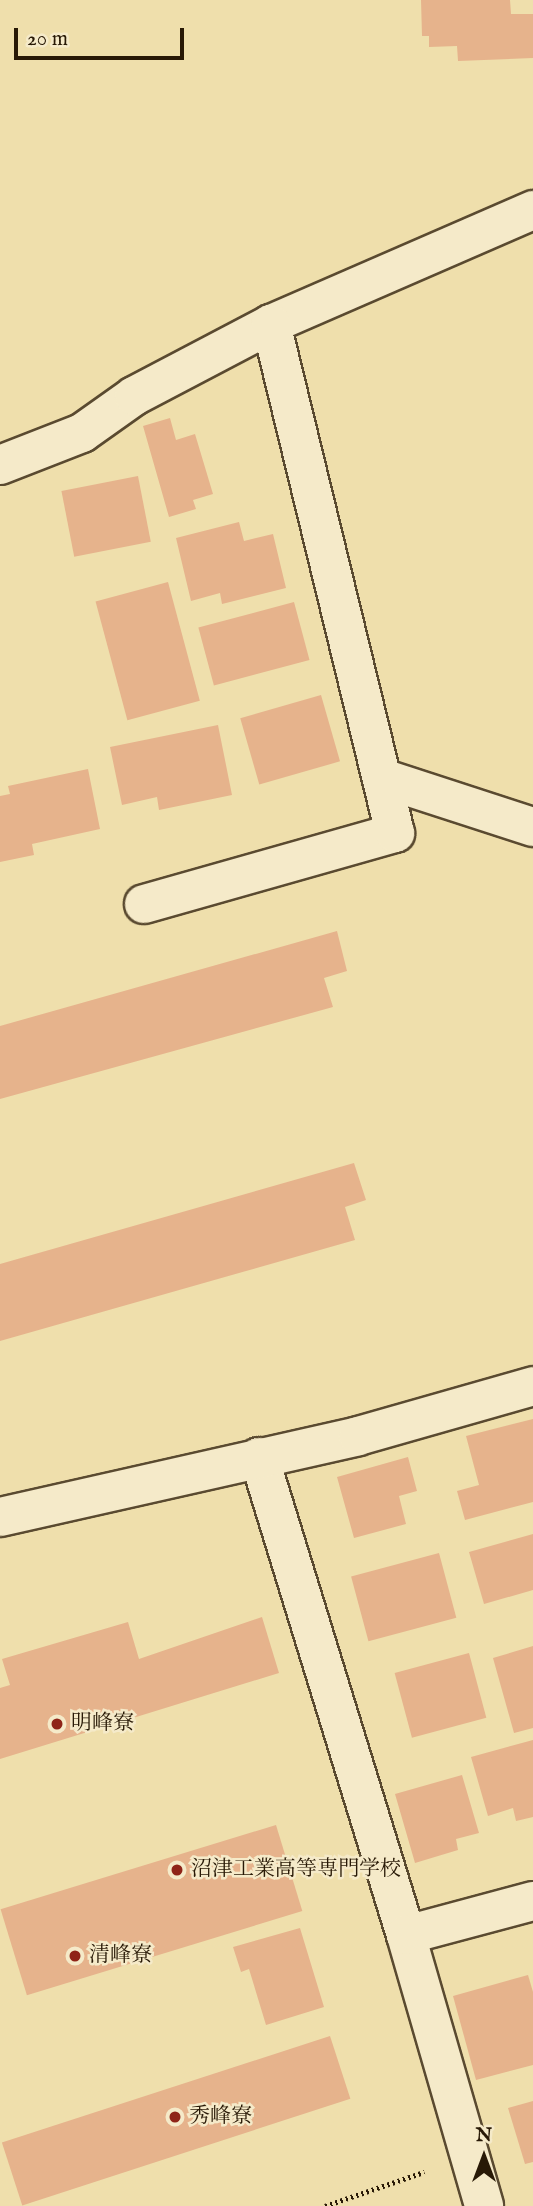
<!DOCTYPE html>
<meta charset="utf-8">
<style>
body{margin:0}
#map{position:relative;width:533px;height:2206px;overflow:hidden;background:#efdfac;font-family:"IM FELL English","Noto Serif JP",serif}
div>[style]{position:absolute}
[style*='--x']{left:calc(var(--x)*1px);top:calc(var(--y)*1px);width:calc(var(--w)*1px);rotate:calc(var(--a)*1deg)}
.building>*{inset:0;background:#e6b38c;transform-origin:0 0}
.path>*{height:4.5px;margin-top:-2.25px;transform-origin:0;background:repeating-linear-gradient(90deg,#281906 0 2px,transparent 0 5.5px)}
.roads{filter:drop-shadow(2px 0 #5a4a30) drop-shadow(-2px 0 #5a4a30) drop-shadow(0 2px #5a4a30) drop-shadow(0 -2px #5a4a30)}
.minor>*{height:38px;margin:-19px;padding:0 19px;transform-origin:19px;border-radius:19px;background:#f5eac9}
.dots>*{width:19px;height:19px;translate:-50% -50%;box-sizing:border-box;border:4px solid #f5eac9;border-radius:50%}
span{translate:-50% -50%;white-space:nowrap;text-align:center;line-height:1.15;-webkit-text-stroke:5px #f5eac9;paint-order:stroke}
.poi-label{font-size:21px;color:#281906}
.left{translate:0 -50%;text-align:left}
.north{position:absolute;left:449px;top:2122px;width:70px;height:70px;-webkit-text-stroke:5px #f5eac9;paint-order:stroke;rotate:0deg;font-size:19px;font-weight:700;line-height:28px;text-align:center;color:#281906}
.north::after{content:'';display:block;margin:auto;width:24px;height:32px;background:#281906;clip-path:polygon(50% 0,100% 100%,50% 72%,0 100%)}
.scale{position:absolute;left:14px;top:28px;width:170px;height:32px;box-sizing:border-box;border:4px solid #281906;border-top:0;padding-left:9px;font-size:21px;line-height:24px;white-space:nowrap;color:#281906;-webkit-text-stroke:5px #f5eac9;paint-order:stroke}
</style>
<div id="map">
<div class="building">
<div style="clip-path:polygon(421px 0,510px 0,511px 14px,533px 14px,533px 58px,458px 61px,457px 46px,429px 47px,429px 36px,422px 36px)"></div>
<div style="clip-path:polygon(170px 418px,176px 440px,195px 434px,213px 494px,193px 500px,196px 509px,169px 517px,143px 426px)"></div>
<div style="left:138px;top:476px;width:67px;height:78px;rotate:79deg"></div>
<div style="clip-path:polygon(239px 522px,244px 541px,273px 534px,286px 588px,222px 604px,220px 593px,191px 601px,176px 538px)"></div>
<div style="left:168px;top:582px;width:123px;height:75px;rotate:75deg"></div>
<div style="left:294px;top:602px;width:60px;height:99px;rotate:75deg"></div>
<div style="left:321px;top:695px;width:69px;height:84px;rotate:74deg"></div>
<div style="clip-path:polygon(218px 725px,232px 795px,159px 810px,157px 797px,122px 805px,110px 747px)"></div>
<div style="clip-path:polygon(88px 769px,100px 829px,32px 844px,34px 855px,0 862px,0 796px,10px 794px,8px 786px)"></div>
<div style="clip-path:polygon(337px 931px,347px 971px,324px 978px,333px 1007px,0 1099px,0 1026px)"></div>
<div style="clip-path:polygon(354px 1163px,366px 1200px,345px 1207px,355px 1240px,0 1341px,0 1264px)"></div>
<div style="clip-path:polygon(533px 1419px,533px 1502px,465px 1520px,457px 1491px,479px 1485px,466px 1436px)"></div>
<div style="clip-path:polygon(408px 1457px,417px 1491px,399px 1496px,406px 1524px,354px 1538px,337px 1477px)"></div>
<div style="clip-path:polygon(533px 1534px,533px 1590px,484px 1604px,469px 1552px)"></div>
<div style="left:439px;top:1553px;width:67px;height:91px;rotate:75deg"></div>
<div style="clip-path:polygon(262px 1617px,279px 1673px,0 1759px,0 1688px,10px 1685px,2px 1659px,128px 1622px,139px 1659px)"></div>
<div style="clip-path:polygon(533px 1646px,533px 1728px,514px 1733px,493px 1658px)"></div>
<div style="left:469px;top:1653px;width:67px;height:77px;rotate:75deg"></div>
<div style="clip-path:polygon(533px 1740px,533px 1817px,516px 1821px,513px 1808px,488px 1816px,471px 1757px)"></div>
<div style="clip-path:polygon(462px 1775px,479px 1833px,456px 1839px,458px 1850px,415px 1863px,395px 1794px)"></div>
<div style="left:276px;top:1825px;width:90px;height:288px;rotate:73deg"></div>
<div style="clip-path:polygon(300px 1928px,324px 2007px,266px 2025px,249px 1969px,241px 1972px,233px 1947px)"></div>
<div style="clip-path:polygon(528px 1975px,533px 1992px,533px 2065px,476px 2080px,453px 1996px)"></div>
<div style="left:330px;top:2036px;width:66px;height:345px;rotate:72deg"></div>
<div style="clip-path:polygon(533px 2101px,533px 2162px,525px 2164px,508px 2108px)"></div>
</div>
<div class="path">
<div style="--x:325;--y:2206;--w:105;--a:-19"></div>
</div>
<div class="roads">
<div class="minor">
<div style="--x:0;--y:465;--w:88;--a:-21.3"></div>
<div style="--x:82;--y:433;--w:64;--a:-35.4"></div>
<div style="--x:134;--y:396;--w:155;--a:-27.7"></div>
<div style="--x:271;--y:324;--w:286;--a:-23.5"></div>
<div style="--x:382;--y:778;--w:159;--a:18"></div>
<div style="--x:144;--y:904;--w:261;--a:-15.8"></div>
<div style="--x:395;--y:833;--w:524;--a:-103.69"></div>
<div style="--x:259;--y:1457;--w:500;--a:72.91"></div>
<div style="--x:406;--y:1935;--w:282;--a:73.9"></div>
<div style="--x:0;--y:1517;--w:367;--a:-12.7"></div>
<div style="--x:358;--y:1436;--w:182;--a:-15.9"></div>
<div style="--x:406;--y:1935;--w:131;--a:-15"></div>
</div>
</div>
<div class="dots">
<div style="left:57px;top:1724px;background:#8f2418"></div>
<div style="left:177px;top:1870px;background:#8f2418"></div>
<div style="left:75px;top:1956px;background:#8f2418"></div>
<div style="left:175px;top:2117px;background:#8f2418"></div>
</div>
<div class="poi-label">
<span class="left" style="left:71px;top:1724px">明峰寮</span>
<span class="left" style="left:191px;top:1870px">沼津工業高等専門学校</span>
<span class="left" style="left:89px;top:1956px">清峰寮</span>
<span class="left" style="left:189px;top:2117px">秀峰寮</span>
</div>
<div class="north">N</div>
<div class="scale">20 m</div>
</div>
